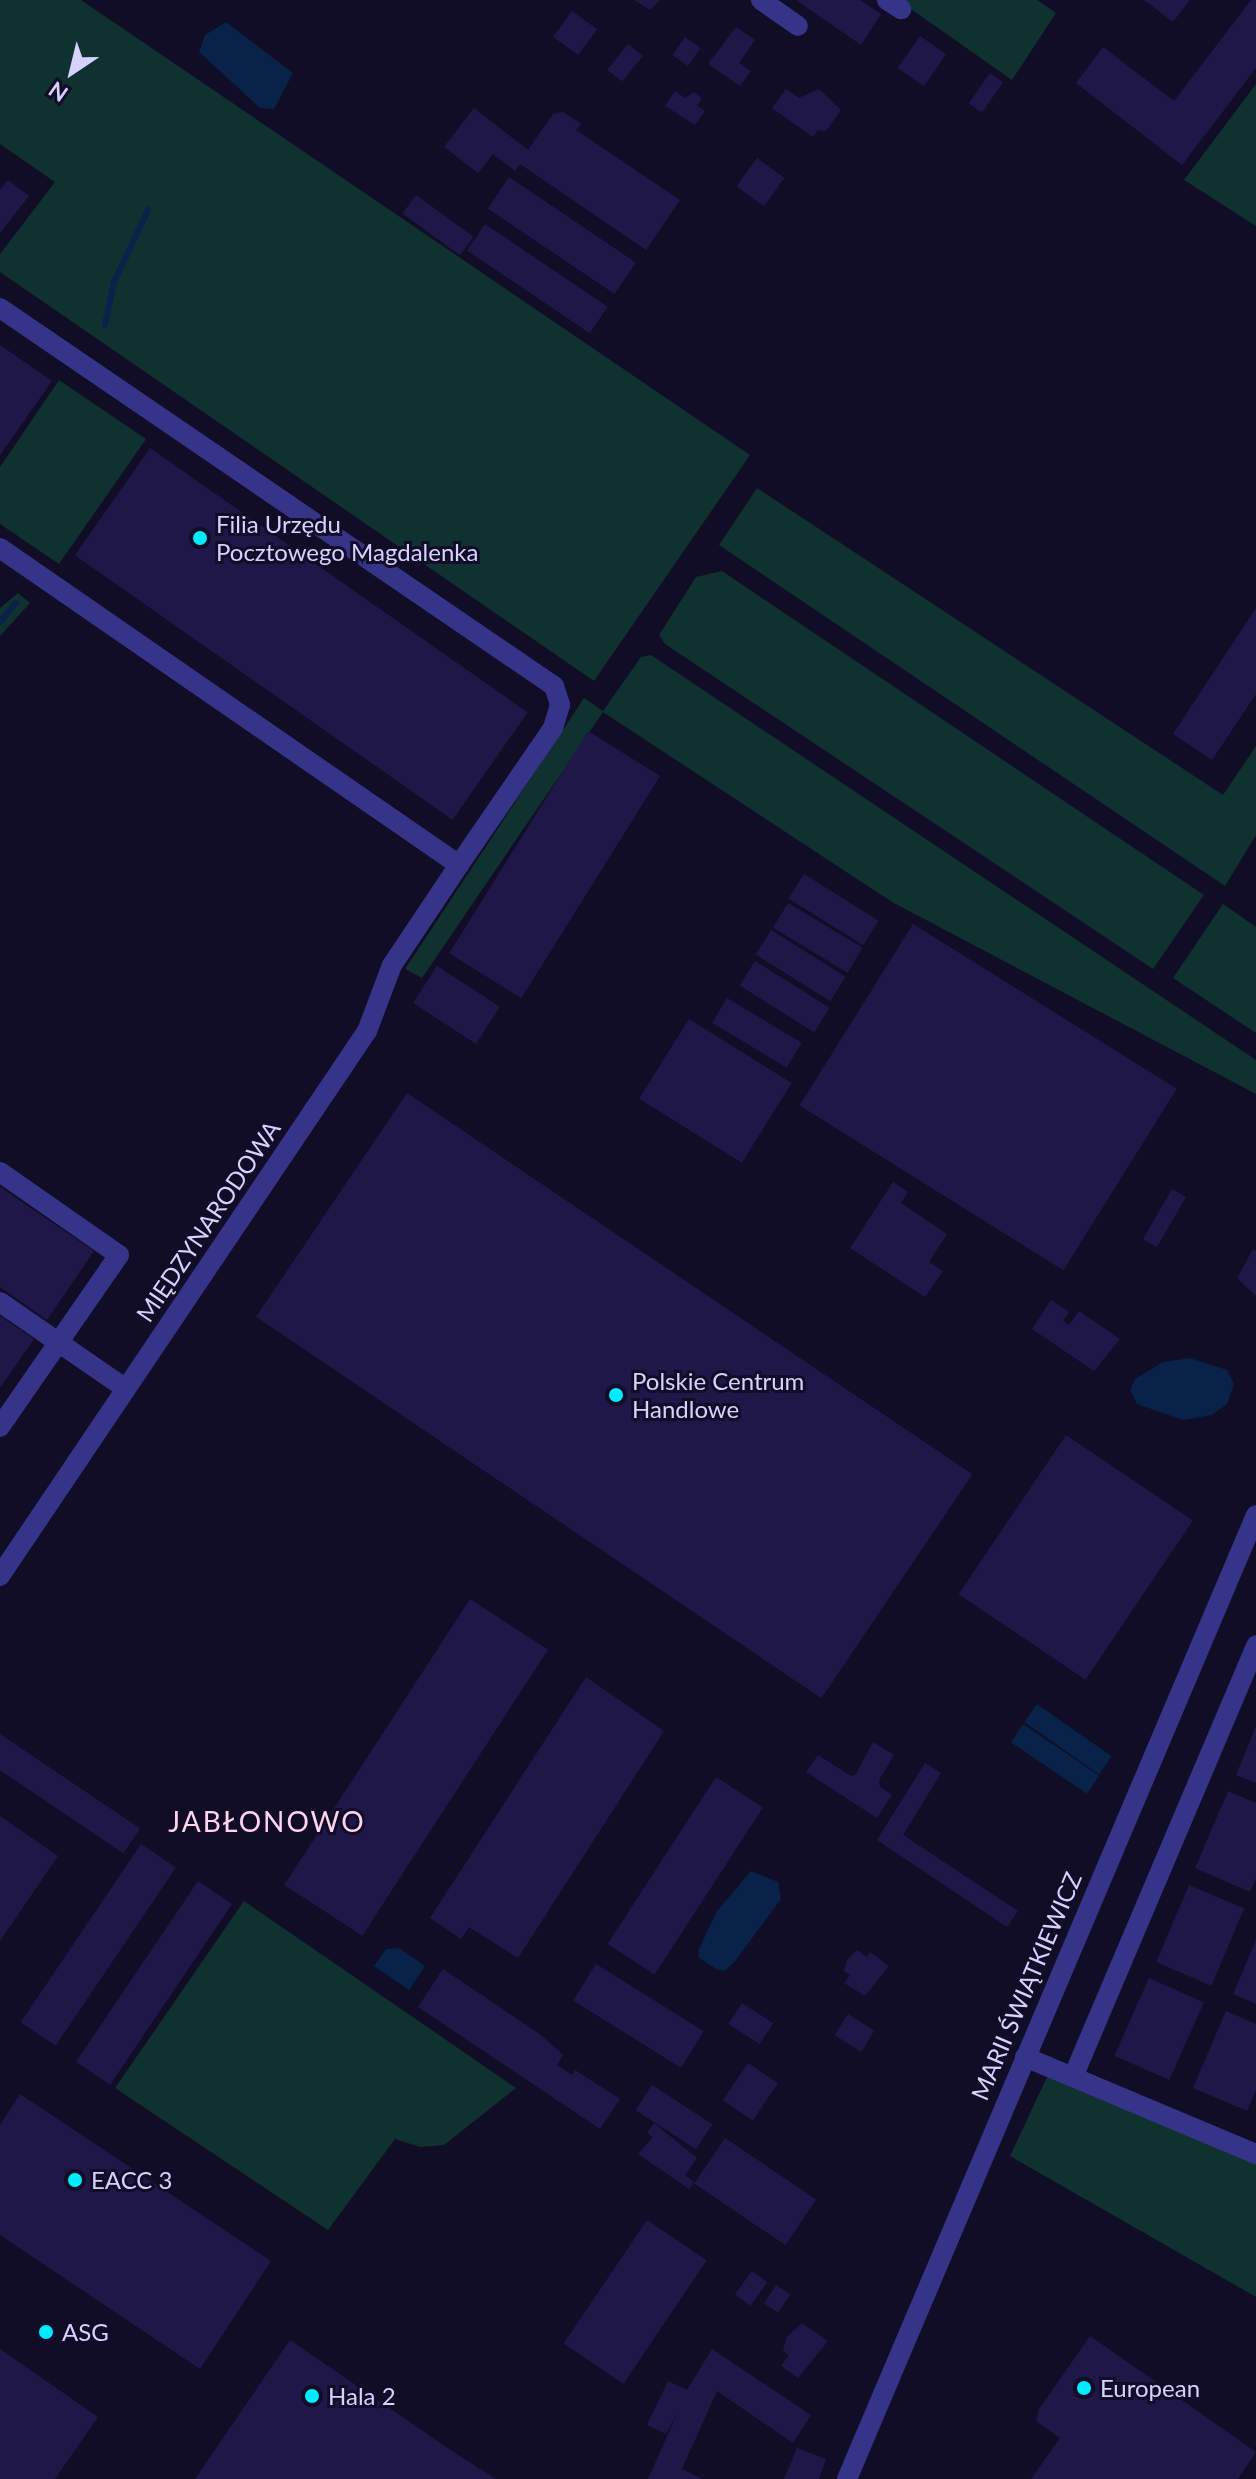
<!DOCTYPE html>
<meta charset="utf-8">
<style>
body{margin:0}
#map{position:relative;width:1256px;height:2479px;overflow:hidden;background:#110d26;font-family:Lato,sans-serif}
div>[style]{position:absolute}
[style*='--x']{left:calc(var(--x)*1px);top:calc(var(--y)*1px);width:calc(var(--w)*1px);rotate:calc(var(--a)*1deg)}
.green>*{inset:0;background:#0f312f}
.water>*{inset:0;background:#08224a;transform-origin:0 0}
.stream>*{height:6px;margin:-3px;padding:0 3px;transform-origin:3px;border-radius:3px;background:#08224a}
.building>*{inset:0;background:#201749;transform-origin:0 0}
.minor>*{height:20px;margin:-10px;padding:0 10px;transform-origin:10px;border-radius:10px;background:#353489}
.dots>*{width:22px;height:22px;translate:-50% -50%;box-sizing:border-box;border:4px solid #110d26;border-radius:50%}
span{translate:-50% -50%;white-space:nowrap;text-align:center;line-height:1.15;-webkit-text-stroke:6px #110d26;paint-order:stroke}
.poi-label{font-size:24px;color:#d6d2ff}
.left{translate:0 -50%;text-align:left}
.street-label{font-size:24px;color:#d6d2ff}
.quarter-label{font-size:28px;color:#ffd4f1;letter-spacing:2px}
.north{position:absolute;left:32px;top:32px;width:80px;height:80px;-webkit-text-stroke:6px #110d26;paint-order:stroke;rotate:215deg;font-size:22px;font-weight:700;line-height:32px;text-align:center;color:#d6d2ff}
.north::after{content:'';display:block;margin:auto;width:28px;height:36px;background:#d6d2ff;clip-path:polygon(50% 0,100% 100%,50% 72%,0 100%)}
</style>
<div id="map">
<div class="green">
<div style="clip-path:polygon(0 0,81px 0,750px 455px,594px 681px,0 272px,0 254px,55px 182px,0 144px)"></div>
<div style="clip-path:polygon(898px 0,1037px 0,1056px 13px,1012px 80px)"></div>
<div style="clip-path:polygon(1256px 84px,1256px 226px,1184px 180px)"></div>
<div style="clip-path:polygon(59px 380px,146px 439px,59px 564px,0 524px,0 467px)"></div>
<div style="clip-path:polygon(757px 488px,1223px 795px,1256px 746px,1256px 835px,1225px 886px,719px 545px)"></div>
<div style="clip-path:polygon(722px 571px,1204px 895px,1153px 969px,665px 644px,659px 635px,696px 577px)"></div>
<div style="clip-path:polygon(18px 593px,30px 603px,0 636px,0 608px)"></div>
<div style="clip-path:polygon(651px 655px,1256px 1060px,1256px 1094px,892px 902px,603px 712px,422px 978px,405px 969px,584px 698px,603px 711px,641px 657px)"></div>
<div style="clip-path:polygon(1223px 904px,1256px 927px,1256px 1033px,1173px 978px)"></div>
<div style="clip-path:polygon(244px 1901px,516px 2088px,444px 2145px,420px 2147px,395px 2139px,328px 2230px,115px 2088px)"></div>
<div style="clip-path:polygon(1047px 2077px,1256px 2164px,1256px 2297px,1010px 2156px)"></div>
</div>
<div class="water">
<div style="clip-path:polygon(226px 22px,293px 73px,274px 109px,260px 108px,199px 52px,205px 35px)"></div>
<div style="clip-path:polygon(1190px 1358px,1227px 1370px,1234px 1384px,1227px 1404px,1212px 1415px,1183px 1420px,1137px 1404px,1130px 1390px,1135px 1379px,1163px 1362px)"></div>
<div style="left:1037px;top:1704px;width:91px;height:22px;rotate:35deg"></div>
<div style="left:1023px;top:1724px;width:92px;height:22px;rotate:34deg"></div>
<div style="clip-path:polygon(751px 1871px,778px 1882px,781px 1899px,736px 1960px,726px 1970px,718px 1970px,699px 1958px,698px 1951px,717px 1911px)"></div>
<div style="clip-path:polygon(399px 1948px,425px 1966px,409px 1990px,374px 1966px,386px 1949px)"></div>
</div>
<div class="stream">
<div style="--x:105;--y:325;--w:44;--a:-78.2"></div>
<div style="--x:114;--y:282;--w:80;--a:-64.7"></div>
<div style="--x:0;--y:622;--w:25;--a:-50"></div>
</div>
<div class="building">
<div style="clip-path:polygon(634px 0,660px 0,650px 10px)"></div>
<div style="clip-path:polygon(796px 0,860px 0,881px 14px,861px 45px)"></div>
<div style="clip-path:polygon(1144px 0,1190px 0,1173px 22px)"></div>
<div style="clip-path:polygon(1251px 0,1256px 0,1256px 68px,1182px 165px,1076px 83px,1103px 47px,1174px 101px)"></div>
<div style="left:572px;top:11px;width:31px;height:32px;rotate:36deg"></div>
<div style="clip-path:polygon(736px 27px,755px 40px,739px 63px,751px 71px,740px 86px,708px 64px)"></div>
<div style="left:920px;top:36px;width:32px;height:39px;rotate:35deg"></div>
<div style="left:685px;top:37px;width:19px;height:22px;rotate:35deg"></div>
<div style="left:628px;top:44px;width:19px;height:33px;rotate:39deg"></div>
<div style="left:990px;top:73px;width:16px;height:37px;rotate:35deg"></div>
<div style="clip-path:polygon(786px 89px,799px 98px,819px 89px,841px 110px,826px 131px,818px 130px,813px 137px,772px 108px)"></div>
<div style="clip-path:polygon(675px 91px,685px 98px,694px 92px,702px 98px,697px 106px,705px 111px,695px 125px,665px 106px)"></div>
<div style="clip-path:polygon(474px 108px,528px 150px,553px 114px,563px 112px,581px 124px,576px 130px,680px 200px,646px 250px,520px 164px,515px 171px,493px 154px,478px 173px,444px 147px)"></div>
<div style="left:757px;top:158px;width:34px;height:35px;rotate:36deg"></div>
<div style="left:509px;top:177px;width:153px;height:38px;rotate:34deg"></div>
<div style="clip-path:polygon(8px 180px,29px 196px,0 233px,0 190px)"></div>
<div style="left:416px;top:195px;width:71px;height:23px;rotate:36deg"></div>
<div style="left:485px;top:224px;width:148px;height:32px;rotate:34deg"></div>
<div style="clip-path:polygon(0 345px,52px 381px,0 455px)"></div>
<div style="left:150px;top:448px;width:461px;height:131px;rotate:35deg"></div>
<div style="clip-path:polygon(1256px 608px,1256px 694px,1212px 760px,1173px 734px)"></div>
<div style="left:588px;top:731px;width:85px;height:262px;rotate:32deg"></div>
<div style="left:804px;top:874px;width:88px;height:29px;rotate:32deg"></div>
<div style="left:788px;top:903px;width:87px;height:29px;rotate:31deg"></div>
<div style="left:913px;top:924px;width:311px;height:214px;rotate:32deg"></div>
<div style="left:771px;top:930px;width:88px;height:29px;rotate:32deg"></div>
<div style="left:755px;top:961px;width:88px;height:29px;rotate:32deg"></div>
<div style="left:437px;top:966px;width:75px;height:44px;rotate:33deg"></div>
<div style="left:727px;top:998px;width:87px;height:29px;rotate:31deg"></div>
<div style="left:689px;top:1019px;width:121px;height:94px;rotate:32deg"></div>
<div style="left:407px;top:1093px;width:682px;height:270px;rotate:34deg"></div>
<div style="clip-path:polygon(893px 1182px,908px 1192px,901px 1203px,947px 1234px,929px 1262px,943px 1271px,925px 1297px,850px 1248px)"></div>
<div style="clip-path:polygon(0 1187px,94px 1251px,47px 1320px,0 1287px)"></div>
<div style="left:1172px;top:1189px;width:16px;height:58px;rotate:30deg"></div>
<div style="clip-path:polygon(1253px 1249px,1256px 1251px,1256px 1296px,1237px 1278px)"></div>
<div style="clip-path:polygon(1051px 1300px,1069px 1312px,1063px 1321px,1069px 1325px,1079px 1311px,1120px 1339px,1094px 1371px,1032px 1329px)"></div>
<div style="clip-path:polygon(0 1316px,34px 1339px,0 1388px)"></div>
<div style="left:1066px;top:1435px;width:153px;height:192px;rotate:34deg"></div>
<div style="left:470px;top:1599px;width:93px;height:341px;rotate:33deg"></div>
<div style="clip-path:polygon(586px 1677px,664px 1731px,518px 1958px,469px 1927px,461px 1939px,430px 1918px)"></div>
<div style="clip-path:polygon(1256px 1726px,1256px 1783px,1236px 1775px)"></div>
<div style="left:0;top:1734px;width:169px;height:30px;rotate:34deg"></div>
<div style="clip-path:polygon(873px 1742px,894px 1755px,879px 1780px,880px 1787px,892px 1795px,877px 1818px,806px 1772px,818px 1755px,851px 1776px,856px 1774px)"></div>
<div style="clip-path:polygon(925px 1763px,941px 1773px,903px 1835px,1018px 1911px,1007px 1927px,877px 1840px)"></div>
<div style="left:716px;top:1777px;width:56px;height:199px;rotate:33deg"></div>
<div style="clip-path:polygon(1228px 1791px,1256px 1803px,1256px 1879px,1250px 1892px,1195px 1868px)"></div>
<div style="clip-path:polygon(0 1816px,58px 1856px,0 1941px)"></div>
<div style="left:141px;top:1844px;width:42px;height:215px;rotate:34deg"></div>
<div style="left:198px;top:1881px;width:41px;height:218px;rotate:34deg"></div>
<div style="left:1189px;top:1885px;width:60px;height:84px;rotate:23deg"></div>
<div style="clip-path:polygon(1256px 1940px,1256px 2004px,1233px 1994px)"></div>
<div style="clip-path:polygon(857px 1950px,867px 1957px,870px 1952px,889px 1966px,865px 1996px,844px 1983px,850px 1975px,844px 1971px,847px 1960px)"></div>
<div style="left:596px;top:1964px;width:127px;height:43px;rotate:32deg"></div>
<div style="clip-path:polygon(443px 1969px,541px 2035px,563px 2055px,557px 2065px,572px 2075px,575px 2070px,620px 2099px,600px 2129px,418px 2007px)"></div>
<div style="left:1149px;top:1978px;width:60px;height:85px;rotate:24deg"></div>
<div style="left:742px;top:2003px;width:37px;height:25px;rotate:33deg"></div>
<div style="clip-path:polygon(1226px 2011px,1256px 2024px,1256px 2090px,1247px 2111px,1193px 2088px)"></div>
<div style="left:848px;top:2014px;width:31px;height:25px;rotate:32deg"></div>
<div style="left:748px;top:2063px;width:36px;height:45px;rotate:34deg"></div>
<div style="left:652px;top:2085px;width:72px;height:30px;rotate:33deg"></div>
<div style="clip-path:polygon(20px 2094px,271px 2261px,200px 2369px,0 2235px,0 2125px)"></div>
<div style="clip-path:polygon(654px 2123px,697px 2158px,685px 2175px,694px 2182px,689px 2189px,638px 2154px,653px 2137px,647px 2133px)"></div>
<div style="left:725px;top:2138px;width:110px;height:55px;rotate:34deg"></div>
<div style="left:647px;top:2220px;width:72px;height:149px;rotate:34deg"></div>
<div style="left:752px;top:2271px;width:19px;height:29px;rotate:36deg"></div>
<div style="left:776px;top:2285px;width:17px;height:22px;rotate:33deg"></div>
<div style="clip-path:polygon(802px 2323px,828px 2341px,798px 2378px,781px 2366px,789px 2355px,783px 2351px,786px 2338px)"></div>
<div style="clip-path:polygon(1090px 2336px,1256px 2452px,1238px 2479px,1031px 2479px,1060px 2438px,1036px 2421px,1039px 2409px)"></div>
<div style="clip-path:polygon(290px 2340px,455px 2453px,496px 2479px,195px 2479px)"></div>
<div style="clip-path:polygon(0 2349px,98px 2417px,55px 2479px,0 2479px)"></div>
<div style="clip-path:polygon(712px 2349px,811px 2415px,793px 2443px,717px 2391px,682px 2469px,703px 2479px,648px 2479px,678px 2412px,666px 2434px,647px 2425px,668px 2381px,687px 2390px)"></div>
<div style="clip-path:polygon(797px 2448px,826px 2459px,819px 2479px,784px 2479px)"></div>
</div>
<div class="minor">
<div style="--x:761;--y:0;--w:45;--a:35.1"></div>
<div style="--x:887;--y:0;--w:17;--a:33"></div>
<div style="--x:0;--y:308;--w:671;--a:34.31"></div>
<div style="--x:554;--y:686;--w:20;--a:72"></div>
<div style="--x:560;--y:705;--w:24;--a:107"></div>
<div style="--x:553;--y:728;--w:166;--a:124.5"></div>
<div style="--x:0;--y:548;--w:558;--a:34.63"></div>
<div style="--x:459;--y:865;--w:120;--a:123.8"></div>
<div style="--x:392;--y:965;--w:71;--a:110.7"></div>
<div style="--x:367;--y:1031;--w:657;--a:123.96"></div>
<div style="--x:0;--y:1172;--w:145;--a:34.9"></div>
<div style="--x:119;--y:1255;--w:209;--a:124.7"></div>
<div style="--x:0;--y:1302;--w:153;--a:34.6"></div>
<div style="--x:1025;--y:2057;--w:251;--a:22.8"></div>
<div style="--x:1073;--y:2077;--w:469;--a:-67"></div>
<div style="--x:847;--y:2479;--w:1047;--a:-67.01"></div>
</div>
<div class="dots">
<div style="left:200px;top:538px;background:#00ebfd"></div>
<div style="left:616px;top:1395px;background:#00ebfd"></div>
<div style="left:75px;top:2180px;background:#00ebfd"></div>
<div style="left:46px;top:2332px;background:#00ebfd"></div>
<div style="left:1084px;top:2388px;background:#00ebfd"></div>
<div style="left:312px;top:2396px;background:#00ebfd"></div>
</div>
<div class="poi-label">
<span class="left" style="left:216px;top:538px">Filia Urzędu<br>Pocztowego Magdalenka</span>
<span class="left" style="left:632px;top:1395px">Polskie Centrum<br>Handlowe</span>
<span class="left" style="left:91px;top:2180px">EACC 3</span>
<span class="left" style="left:62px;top:2332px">ASG</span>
<span class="left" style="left:1100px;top:2388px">European</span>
<span class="left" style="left:328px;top:2396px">Hala 2</span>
</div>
<div class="street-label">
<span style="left:208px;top:1221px;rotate:-56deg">MIĘDZYNARODOWA</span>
<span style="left:1026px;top:1986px;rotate:-67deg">MARII ŚWIĄTKIEWICZ</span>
</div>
<div class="quarter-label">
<span style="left:267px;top:1821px">JABŁONOWO</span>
</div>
<div class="north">N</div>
</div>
